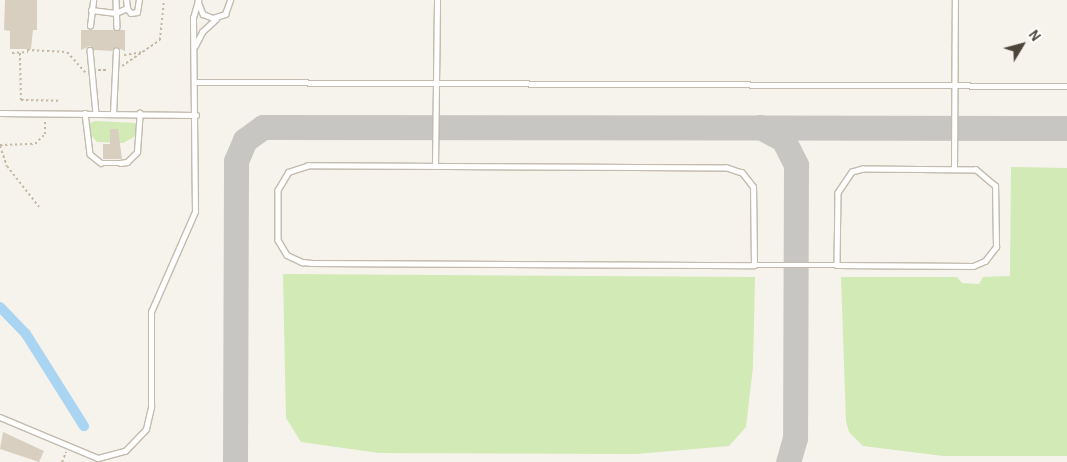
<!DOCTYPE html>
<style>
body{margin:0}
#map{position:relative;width:1067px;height:462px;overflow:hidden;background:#f6f3ec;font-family:"Alegreya Sans",sans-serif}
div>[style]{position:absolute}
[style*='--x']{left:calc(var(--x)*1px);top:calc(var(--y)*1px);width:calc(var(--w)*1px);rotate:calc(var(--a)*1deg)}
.green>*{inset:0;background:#d2eab5}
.canal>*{height:10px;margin:-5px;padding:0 5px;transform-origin:5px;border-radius:5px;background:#a9d4f2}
.taxiway>*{height:25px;margin:-12.5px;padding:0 12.5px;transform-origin:12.5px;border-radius:12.5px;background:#c8c6c3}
.building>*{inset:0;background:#d8cfc1}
.path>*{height:2px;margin-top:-1px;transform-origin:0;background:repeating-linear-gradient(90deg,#c4b79f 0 2.5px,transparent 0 5px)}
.roads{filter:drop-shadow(1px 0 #c2bbae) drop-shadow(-1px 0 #c2bbae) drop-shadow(0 1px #c2bbae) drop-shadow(0 -1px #c2bbae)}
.service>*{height:4.5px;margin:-2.25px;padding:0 2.25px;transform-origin:2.25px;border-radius:2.25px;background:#fff}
span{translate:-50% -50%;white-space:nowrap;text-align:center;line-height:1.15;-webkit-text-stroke:5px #fff;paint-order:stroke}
.north{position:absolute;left:997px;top:20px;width:50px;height:50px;-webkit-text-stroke:4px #fff;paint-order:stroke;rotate:53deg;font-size:14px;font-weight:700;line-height:20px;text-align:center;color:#4b4439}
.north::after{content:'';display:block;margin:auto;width:18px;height:22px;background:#4b4439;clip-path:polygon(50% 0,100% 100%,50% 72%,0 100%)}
</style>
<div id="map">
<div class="green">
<div style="clip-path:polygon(95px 121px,136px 123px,136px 136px,123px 143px,97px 142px,88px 132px,90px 123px)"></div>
<div style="clip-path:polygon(1011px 167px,1067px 168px,1067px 456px,943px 456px,863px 446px,849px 432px,846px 421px,841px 277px,957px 277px,962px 283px,979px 284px,983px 277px,1010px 276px)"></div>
<div style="clip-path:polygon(283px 274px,755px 277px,753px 367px,746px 427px,729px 446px,636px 454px,379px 453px,301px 442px,286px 418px)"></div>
</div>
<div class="canal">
<div style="--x:0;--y:307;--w:37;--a:46"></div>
<div style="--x:26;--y:334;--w:109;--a:57.8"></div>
</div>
<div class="taxiway">
<div style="--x:760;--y:127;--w:26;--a:28"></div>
<div style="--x:783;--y:139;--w:29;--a:63"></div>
<div style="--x:796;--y:165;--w:273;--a:90.2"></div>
<div style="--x:795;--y:438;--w:25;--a:106"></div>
<div style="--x:235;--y:462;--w:301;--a:-89.8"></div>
<div style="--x:236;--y:161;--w:23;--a:-67"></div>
<div style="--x:245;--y:140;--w:22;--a:-36"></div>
<div style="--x:263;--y:127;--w:804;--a:0.07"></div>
</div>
<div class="building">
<div style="clip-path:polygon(5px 0,37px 0,37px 30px,33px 30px,31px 49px,10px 49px,10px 31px,4px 30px)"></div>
<div style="clip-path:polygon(81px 30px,125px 30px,125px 51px,116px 47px,112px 51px,94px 50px,90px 46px,81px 50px)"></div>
<div style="clip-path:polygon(110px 129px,118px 129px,122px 159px,103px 159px,103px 144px,110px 144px)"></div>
<div style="clip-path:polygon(3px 432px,44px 451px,39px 462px,0 449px)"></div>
</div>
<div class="path">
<div style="--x:27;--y:50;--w:40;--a:2.9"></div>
<div style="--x:67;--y:52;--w:28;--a:48"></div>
<div style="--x:12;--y:53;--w:16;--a:-4"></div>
<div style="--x:20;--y:53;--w:47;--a:88.8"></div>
<div style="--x:21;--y:100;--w:39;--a:1"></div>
<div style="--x:124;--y:55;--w:18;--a:-9"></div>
<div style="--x:122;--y:66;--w:46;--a:-34.4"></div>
<div style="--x:160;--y:40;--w:40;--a:-84.3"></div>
<div style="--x:98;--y:70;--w:10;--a:0"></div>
<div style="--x:0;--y:145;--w:35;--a:-2"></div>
<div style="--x:35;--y:144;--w:14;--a:-45"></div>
<div style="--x:45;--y:134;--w:15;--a:-90"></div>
<div style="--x:0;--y:146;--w:21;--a:71"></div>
<div style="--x:7;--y:166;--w:52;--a:52"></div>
<div style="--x:62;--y:462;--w:11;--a:-68"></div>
</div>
<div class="roads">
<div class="service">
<div style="--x:116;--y:0;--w:27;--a:88"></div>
<div style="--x:198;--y:1;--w:14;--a:69"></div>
<div style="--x:203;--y:14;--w:11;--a:22"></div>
<div style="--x:213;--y:18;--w:13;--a:-18"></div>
<div style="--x:225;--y:14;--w:15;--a:-70"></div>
<div style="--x:127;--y:8;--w:6;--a:51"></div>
<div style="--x:131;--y:13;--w:6;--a:-9"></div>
<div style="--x:137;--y:12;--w:12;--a:-81"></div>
<div style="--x:91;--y:10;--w:25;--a:7"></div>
<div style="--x:116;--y:13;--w:12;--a:-24"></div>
<div style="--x:127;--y:8;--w:8;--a:-97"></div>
<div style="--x:90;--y:26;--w:26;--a:-83"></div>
<div style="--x:195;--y:46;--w:16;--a:-63"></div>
<div style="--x:202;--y:32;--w:19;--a:-43"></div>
<div style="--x:90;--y:50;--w:64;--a:84.6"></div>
<div style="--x:196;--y:82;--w:871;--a:0.26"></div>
<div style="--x:0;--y:113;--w:196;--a:0.6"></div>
<div style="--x:85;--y:113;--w:41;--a:83"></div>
<div style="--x:90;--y:154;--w:14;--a:39"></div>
<div style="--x:101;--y:163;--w:19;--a:0"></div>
<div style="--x:120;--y:163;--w:7;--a:-8"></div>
<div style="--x:127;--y:162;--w:14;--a:-45"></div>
<div style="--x:137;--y:152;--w:39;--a:-86"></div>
<div style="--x:113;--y:114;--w:63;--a:-87.3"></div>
<div style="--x:435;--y:166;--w:166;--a:-89.3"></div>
<div style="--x:954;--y:169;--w:169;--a:-89.7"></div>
<div style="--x:754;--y:265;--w:78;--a:-90.7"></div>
<div style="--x:753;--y:187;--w:18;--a:-128"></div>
<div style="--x:742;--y:173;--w:16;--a:-162"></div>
<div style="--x:727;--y:168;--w:419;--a:-179.7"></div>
<div style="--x:308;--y:166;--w:20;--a:162"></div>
<div style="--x:289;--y:172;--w:21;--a:121"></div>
<div style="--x:278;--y:190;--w:50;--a:90"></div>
<div style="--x:278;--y:240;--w:17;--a:59"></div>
<div style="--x:287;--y:255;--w:17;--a:25"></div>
<div style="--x:302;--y:262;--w:10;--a:6"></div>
<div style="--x:312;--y:263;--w:442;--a:0.3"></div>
<div style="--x:754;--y:265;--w:83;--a:0"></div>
<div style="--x:837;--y:265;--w:136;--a:0.4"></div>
<div style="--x:973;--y:266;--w:13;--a:-23"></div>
<div style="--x:985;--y:261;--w:18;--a:-52"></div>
<div style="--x:996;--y:247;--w:61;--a:-90.9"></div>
<div style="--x:995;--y:186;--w:25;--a:-140"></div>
<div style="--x:976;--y:170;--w:113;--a:-179.5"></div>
<div style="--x:863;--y:169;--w:11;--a:165"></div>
<div style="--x:852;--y:172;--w:25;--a:124"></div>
<div style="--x:838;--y:193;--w:72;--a:90.8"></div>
<div style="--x:0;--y:417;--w:106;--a:22.7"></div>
<div style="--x:98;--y:458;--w:28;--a:-15"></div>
<div style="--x:125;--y:451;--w:30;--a:-46"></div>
<div style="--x:146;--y:429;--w:23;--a:-77"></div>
<div style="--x:151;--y:407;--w:95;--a:-90"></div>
<div style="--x:151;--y:312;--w:109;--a:-66.3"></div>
<div style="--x:195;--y:212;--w:194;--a:-90.6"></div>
<div style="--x:193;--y:18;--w:19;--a:-74"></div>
</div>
</div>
<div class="north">N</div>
</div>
